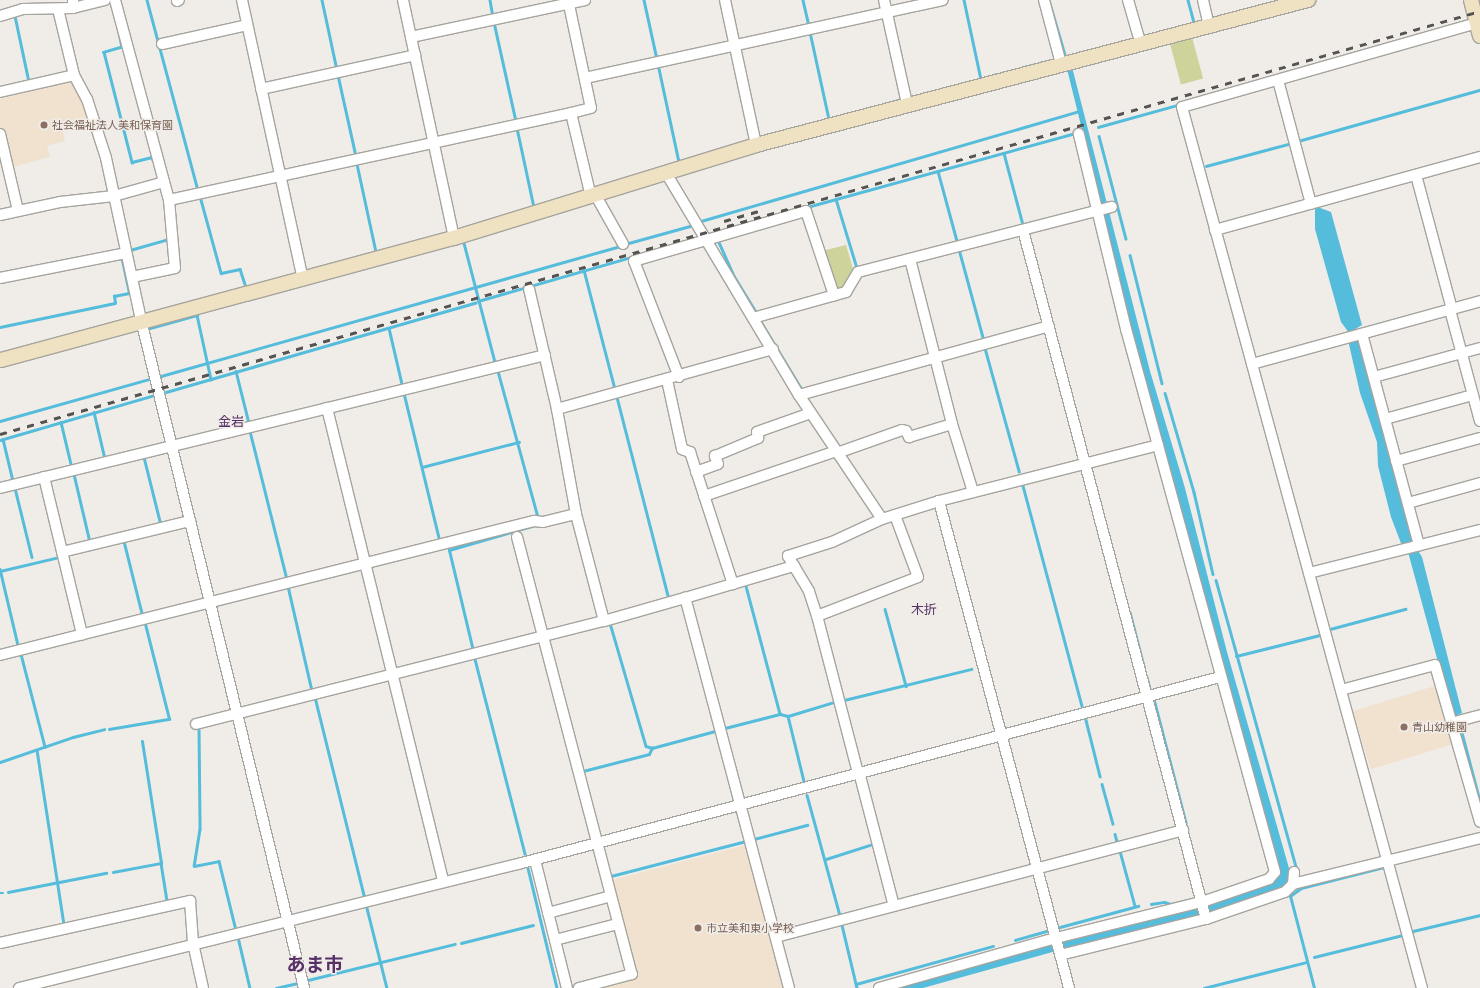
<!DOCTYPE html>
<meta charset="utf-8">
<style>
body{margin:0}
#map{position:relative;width:1480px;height:988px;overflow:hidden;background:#f0ede8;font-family:"Public Sans","Noto Sans JP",sans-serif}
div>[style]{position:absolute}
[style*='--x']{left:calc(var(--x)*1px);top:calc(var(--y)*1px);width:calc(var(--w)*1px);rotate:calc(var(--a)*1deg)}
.education>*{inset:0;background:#f1e1cf;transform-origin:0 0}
.green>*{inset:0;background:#cdd39b;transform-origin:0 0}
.water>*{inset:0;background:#55bddb}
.stream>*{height:2.5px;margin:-1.25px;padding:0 1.25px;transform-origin:1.25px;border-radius:1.25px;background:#55bddb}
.roads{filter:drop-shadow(1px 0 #a6a49e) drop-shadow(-1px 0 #a6a49e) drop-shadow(0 1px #a6a49e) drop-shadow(0 -1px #a6a49e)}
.street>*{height:10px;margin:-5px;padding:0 5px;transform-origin:5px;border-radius:5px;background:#fff}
.secondary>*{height:14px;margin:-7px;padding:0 7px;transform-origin:7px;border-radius:7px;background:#efe2c2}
.rail>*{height:2.5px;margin-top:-1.25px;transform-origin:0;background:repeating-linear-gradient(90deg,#565452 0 7px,transparent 0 14px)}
.dots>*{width:11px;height:11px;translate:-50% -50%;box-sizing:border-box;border:2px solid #f0ede8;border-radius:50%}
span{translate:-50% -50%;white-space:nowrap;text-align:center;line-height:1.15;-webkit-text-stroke:3px #f0ede8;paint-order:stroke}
.education-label{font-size:11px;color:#785e54}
.left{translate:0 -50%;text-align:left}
.quarter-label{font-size:13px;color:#563067}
.town-label{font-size:19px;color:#563067;font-weight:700}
</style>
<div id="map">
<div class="education">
<div style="clip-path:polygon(71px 81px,85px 101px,93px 123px,63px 131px,65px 141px,47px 146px,50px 157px,9px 168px,0 126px,0 99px)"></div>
<div style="left:1438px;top:685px;width:61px;height:89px;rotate:73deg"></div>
<div style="clip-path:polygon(749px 844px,786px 988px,593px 988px,637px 976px,612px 880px)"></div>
</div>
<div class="green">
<div style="left:1192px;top:37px;width:43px;height:23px;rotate:75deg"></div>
<div style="clip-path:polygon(846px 245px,854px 272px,844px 288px,836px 290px,822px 251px)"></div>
</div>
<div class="water">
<div style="clip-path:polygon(1072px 67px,1150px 371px,1185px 488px,1227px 652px,1289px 868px,1289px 878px,1282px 890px,1211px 915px,1056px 951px,923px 988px,892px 988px,1067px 939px,1213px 903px,1274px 881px,1278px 877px,1277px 862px,1224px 676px,1131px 328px,1067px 69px)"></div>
<div style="clip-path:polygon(1315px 206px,1331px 212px,1362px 325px,1349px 333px,1341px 322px,1315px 229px)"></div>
<div style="clip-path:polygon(1359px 336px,1414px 538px,1413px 543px,1402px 546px,1391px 517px,1378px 466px,1377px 442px,1360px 393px,1348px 340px)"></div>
<div style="clip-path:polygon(1417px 549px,1422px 557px,1462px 713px,1453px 717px,1408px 552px)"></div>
</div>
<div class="stream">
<div style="--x:147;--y:0;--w:198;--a:75"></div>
<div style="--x:322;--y:0;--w:72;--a:77.9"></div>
<div style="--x:490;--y:0;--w:17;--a:80"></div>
<div style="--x:644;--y:0;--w:60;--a:77.6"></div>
<div style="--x:803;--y:0;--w:27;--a:77"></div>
<div style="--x:964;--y:0;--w:81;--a:77.9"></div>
<div style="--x:1049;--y:0;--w:60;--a:73.7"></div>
<div style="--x:1188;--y:0;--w:23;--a:75"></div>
<div style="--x:15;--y:16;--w:67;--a:78"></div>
<div style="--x:494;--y:22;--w:101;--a:77.5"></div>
<div style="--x:119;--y:32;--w:15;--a:79"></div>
<div style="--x:122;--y:47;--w:19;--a:164"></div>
<div style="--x:104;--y:52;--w:114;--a:75.7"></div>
<div style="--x:132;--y:162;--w:21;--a:-14"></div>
<div style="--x:152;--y:157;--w:3;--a:72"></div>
<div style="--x:810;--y:32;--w:89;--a:77.7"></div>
<div style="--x:1048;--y:61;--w:4;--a:-14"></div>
<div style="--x:1039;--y:63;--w:5;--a:-11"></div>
<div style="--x:658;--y:64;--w:100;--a:77.9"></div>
<div style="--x:1024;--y:67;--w:12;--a:-14"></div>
<div style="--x:1011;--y:71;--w:3;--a:-18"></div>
<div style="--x:1001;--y:73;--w:7;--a:-8"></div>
<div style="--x:338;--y:75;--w:83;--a:77.5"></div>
<div style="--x:993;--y:75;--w:5;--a:-11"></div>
<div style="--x:882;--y:105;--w:21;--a:-17"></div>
<div style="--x:1098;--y:127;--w:86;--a:-15.5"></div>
<div style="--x:517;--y:128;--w:81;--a:77.9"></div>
<div style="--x:1099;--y:136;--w:106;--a:75.3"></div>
<div style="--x:1298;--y:141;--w:189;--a:-15.7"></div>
<div style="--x:1004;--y:153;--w:74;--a:75.2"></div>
<div style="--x:357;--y:164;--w:90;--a:77.8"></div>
<div style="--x:376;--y:252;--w:3;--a:162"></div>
<div style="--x:1206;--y:166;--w:89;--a:-15"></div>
<div style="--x:938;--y:171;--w:73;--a:74.8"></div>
<div style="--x:200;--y:196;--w:80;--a:74.7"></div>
<div style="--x:221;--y:273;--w:19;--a:-12"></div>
<div style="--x:240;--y:269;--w:20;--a:72"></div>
<div style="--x:836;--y:199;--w:72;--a:73.1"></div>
<div style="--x:807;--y:207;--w:278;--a:-15.4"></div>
<div style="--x:701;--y:221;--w:394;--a:-16.2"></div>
<div style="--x:718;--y:240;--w:39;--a:66"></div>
<div style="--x:734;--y:276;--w:42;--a:58.6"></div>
<div style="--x:464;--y:243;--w:123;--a:75.4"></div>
<div style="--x:625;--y:244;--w:67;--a:-15.5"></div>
<div style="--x:959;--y:249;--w:95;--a:74.8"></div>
<div style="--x:130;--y:250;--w:40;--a:-16"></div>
<div style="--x:1130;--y:255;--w:132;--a:76"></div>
<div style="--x:584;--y:270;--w:123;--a:75.4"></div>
<div style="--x:478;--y:301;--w:163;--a:-16"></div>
<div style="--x:760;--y:320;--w:79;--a:58.9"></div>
<div style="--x:0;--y:327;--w:117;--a:-11.8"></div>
<div style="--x:115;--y:303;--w:7;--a:-98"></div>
<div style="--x:114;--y:296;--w:15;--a:-11"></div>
<div style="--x:129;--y:293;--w:35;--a:-102"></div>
<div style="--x:150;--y:328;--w:49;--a:-15.5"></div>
<div style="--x:197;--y:315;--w:66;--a:77.7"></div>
<div style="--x:389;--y:328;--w:57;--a:76.9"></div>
<div style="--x:985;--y:348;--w:128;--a:74.5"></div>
<div style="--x:236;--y:371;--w:54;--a:76"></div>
<div style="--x:498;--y:371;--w:151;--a:74.7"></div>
<div style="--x:161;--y:376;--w:478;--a:-15.8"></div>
<div style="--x:166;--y:392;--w:322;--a:-16.1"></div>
<div style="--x:404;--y:393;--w:153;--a:76.4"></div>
<div style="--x:1165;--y:393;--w:103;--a:73.7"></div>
<div style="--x:1194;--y:492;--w:84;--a:77"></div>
<div style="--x:617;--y:397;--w:209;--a:75.6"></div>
<div style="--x:94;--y:412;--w:48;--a:76.8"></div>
<div style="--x:0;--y:421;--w:155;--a:-15.7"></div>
<div style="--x:61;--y:422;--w:47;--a:76.6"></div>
<div style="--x:250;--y:431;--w:153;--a:76"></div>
<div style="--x:3;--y:439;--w:43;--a:76.6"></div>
<div style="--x:0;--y:440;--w:161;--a:-16.2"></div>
<div style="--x:144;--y:457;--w:70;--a:76"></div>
<div style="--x:422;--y:467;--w:100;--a:-14.5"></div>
<div style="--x:74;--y:474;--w:70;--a:76.8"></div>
<div style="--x:1022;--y:482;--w:232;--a:75"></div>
<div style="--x:15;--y:488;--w:71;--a:76.2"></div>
<div style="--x:124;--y:541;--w:74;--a:76"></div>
<div style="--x:0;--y:569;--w:78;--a:76.7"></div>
<div style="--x:0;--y:571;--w:61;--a:-13.3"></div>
<div style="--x:1216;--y:580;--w:312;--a:74.4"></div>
<div style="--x:288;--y:586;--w:108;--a:77.1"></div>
<div style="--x:746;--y:586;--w:132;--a:75.1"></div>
<div style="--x:885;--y:609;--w:80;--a:74.7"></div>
<div style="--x:1130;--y:612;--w:56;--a:75.5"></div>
<div style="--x:610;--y:623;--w:128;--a:73.7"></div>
<div style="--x:646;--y:746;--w:6;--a:18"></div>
<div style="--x:652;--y:748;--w:65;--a:-15.1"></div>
<div style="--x:1330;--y:629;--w:78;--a:-14.9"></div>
<div style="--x:473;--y:651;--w:104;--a:-103.4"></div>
<div style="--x:449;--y:550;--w:86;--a:-16.1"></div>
<div style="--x:21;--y:654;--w:96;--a:75.5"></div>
<div style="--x:1236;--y:656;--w:87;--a:-14"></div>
<div style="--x:475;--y:659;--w:201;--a:75.6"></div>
<div style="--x:1147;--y:677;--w:12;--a:76"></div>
<div style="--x:315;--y:697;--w:204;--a:76.1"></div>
<div style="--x:1154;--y:699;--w:128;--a:75.5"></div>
<div style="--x:844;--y:700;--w:131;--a:-13.7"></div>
<div style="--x:788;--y:716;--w:48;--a:-16.9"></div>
<div style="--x:1086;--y:720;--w:58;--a:76"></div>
<div style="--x:1460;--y:725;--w:79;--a:75.3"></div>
<div style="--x:199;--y:726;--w:103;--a:89.4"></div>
<div style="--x:200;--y:829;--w:37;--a:99"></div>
<div style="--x:194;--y:866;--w:25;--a:-11"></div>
<div style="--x:219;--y:861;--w:67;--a:76.2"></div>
<div style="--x:725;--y:728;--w:57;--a:-14.3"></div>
<div style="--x:780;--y:714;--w:8;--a:14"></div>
<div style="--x:788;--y:716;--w:67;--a:76.2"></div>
<div style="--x:109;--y:729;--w:61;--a:-9.5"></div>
<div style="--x:169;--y:719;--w:98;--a:-104.2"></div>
<div style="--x:37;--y:750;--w:176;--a:81.2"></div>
<div style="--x:0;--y:762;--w:77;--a:-18.9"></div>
<div style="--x:73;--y:737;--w:32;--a:-14"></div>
<div style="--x:583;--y:771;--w:68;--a:-14.4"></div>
<div style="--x:649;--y:754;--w:7;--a:-63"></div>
<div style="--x:1102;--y:784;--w:41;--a:74.6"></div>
<div style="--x:807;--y:795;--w:125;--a:74.7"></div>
<div style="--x:1115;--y:834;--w:11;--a:75"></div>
<div style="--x:754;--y:839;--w:55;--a:-14.8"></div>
<div style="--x:1120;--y:851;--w:57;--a:74.7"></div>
<div style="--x:826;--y:859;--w:49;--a:-17.7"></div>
<div style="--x:161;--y:863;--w:39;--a:81"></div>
<div style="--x:528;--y:868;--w:123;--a:76.4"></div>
<div style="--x:113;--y:872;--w:49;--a:-10.6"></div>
<div style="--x:161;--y:863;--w:123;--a:-98.9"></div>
<div style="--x:611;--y:876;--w:139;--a:-14.5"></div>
<div style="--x:8;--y:892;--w:100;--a:-11"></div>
<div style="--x:0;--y:893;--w:3;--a:0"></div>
<div style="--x:1151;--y:904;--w:13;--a:-9"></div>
<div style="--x:1164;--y:902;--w:7;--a:16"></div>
<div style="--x:1171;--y:904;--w:28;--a:-13"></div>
<div style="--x:367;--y:908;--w:82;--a:76"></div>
<div style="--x:842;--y:925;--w:65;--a:76.6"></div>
<div style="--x:1060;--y:927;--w:81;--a:-15.1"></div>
<div style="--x:1413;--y:931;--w:69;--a:-13.4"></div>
<div style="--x:238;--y:937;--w:52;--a:76.8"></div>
<div style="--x:1015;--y:940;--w:35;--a:-16"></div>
<div style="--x:461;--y:943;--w:74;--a:-14"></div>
<div style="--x:1314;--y:957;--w:92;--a:-13.9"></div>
<div style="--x:308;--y:980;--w:151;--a:-13.8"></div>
<div style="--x:856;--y:984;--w:142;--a:-15.5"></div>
<div style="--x:276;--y:988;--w:23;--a:-13"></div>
<div style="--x:1204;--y:988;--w:106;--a:-14.2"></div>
<div style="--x:1314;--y:988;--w:95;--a:-104.6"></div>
<div style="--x:1290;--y:896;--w:14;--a:-36"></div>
<div style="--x:1301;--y:888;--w:86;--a:-14.2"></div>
</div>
<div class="roads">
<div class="street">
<div style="--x:115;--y:0;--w:207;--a:74.9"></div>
<div style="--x:169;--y:200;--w:68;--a:85"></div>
<div style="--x:175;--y:268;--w:44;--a:168.2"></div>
<div style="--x:242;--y:0;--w:286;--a:77.7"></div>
<div style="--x:403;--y:0;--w:243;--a:77.9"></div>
<div style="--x:568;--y:0;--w:110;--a:78"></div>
<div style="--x:591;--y:108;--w:21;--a:166"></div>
<div style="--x:571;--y:113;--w:86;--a:76.6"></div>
<div style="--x:725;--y:0;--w:148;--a:77.9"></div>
<div style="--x:884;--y:0;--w:107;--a:77.5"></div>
<div style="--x:1044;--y:0;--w:66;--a:75.1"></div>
<div style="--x:1128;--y:0;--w:47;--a:73.9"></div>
<div style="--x:1203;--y:0;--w:28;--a:77"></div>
<div style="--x:177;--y:1;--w:2;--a:-27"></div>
<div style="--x:73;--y:8;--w:33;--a:-14"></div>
<div style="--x:58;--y:9;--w:68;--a:76.4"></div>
<div style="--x:74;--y:75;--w:27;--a:62"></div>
<div style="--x:87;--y:99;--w:62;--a:72.1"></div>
<div style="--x:106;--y:158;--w:170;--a:77.8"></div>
<div style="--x:142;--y:324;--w:683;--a:76.29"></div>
<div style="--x:0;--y:16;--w:24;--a:-17"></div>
<div style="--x:23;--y:9;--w:50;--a:-1.1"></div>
<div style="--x:73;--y:8;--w:8;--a:-90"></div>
<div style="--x:411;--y:37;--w:178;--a:-12"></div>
<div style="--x:162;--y:44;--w:87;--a:-12.6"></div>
<div style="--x:585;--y:78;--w:366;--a:-12.3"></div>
<div style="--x:1278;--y:80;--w:128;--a:75.1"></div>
<div style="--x:261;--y:89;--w:158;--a:-12.4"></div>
<div style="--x:0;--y:92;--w:76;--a:-12.9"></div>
<div style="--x:0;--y:134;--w:79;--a:76.8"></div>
<div style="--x:666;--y:173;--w:259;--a:59.1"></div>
<div style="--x:799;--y:395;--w:149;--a:56.2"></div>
<div style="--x:1416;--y:175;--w:139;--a:75"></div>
<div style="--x:596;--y:196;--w:55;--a:60.6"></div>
<div style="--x:169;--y:200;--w:411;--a:-12.2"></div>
<div style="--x:0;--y:215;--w:61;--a:-12.2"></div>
<div style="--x:60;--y:202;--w:54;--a:-6.3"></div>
<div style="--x:114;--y:196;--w:52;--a:-15.6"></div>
<div style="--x:1023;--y:230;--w:713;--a:75.13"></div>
<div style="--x:1215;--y:230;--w:275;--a:-15.4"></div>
<div style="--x:910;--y:259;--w:170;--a:75.7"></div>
<div style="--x:952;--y:424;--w:71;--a:72.8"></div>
<div style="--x:0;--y:278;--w:128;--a:-11.2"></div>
<div style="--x:1450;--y:310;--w:115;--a:74.9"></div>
<div style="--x:753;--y:318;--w:97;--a:-15.6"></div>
<div style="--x:846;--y:292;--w:23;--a:-59"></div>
<div style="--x:858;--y:272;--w:262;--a:-14.4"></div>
<div style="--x:1362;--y:334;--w:219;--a:74.9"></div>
<div style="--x:1252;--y:364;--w:237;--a:-15.4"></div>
<div style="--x:679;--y:377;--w:124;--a:-111.2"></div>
<div style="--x:634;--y:261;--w:179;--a:-16.2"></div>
<div style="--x:806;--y:211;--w:89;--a:71.6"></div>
<div style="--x:1374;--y:377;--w:110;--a:-15.3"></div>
<div style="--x:667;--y:380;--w:71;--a:77.7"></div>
<div style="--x:682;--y:449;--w:9;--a:21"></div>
<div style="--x:690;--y:452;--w:139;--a:72"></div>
<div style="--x:799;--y:395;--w:259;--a:-15.4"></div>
<div style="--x:327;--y:408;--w:488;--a:76.2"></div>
<div style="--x:557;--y:409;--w:224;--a:-15.5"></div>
<div style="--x:1385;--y:419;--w:91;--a:-15.3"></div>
<div style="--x:837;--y:453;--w:69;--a:-19.5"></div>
<div style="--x:902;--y:430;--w:4;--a:14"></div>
<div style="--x:906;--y:431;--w:7;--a:63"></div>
<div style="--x:909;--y:437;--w:45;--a:-16.8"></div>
<div style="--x:1396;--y:461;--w:87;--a:-15.3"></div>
<div style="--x:696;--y:472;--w:23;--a:-20"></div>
<div style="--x:718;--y:464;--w:9;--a:-111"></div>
<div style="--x:715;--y:456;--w:47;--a:-22.7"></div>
<div style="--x:758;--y:438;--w:6;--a:-99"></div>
<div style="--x:757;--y:432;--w:57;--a:-19.4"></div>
<div style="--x:44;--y:477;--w:162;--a:76.4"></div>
<div style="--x:0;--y:488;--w:561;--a:-13.71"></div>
<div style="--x:704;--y:496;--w:139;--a:-18.8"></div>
<div style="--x:939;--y:501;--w:504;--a:75.05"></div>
<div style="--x:1408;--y:503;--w:75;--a:-15.5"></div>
<div style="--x:517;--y:537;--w:452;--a:75.3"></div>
<div style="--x:632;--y:974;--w:55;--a:165.2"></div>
<div style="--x:62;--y:552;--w:132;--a:-13.6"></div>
<div style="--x:1309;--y:573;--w:176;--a:-14.1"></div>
<div style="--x:817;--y:616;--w:108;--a:-21.1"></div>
<div style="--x:918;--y:577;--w:66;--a:-110.4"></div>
<div style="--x:604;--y:621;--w:84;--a:-15.9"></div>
<div style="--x:0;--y:655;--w:551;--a:-14.09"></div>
<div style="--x:534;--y:521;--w:9;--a:6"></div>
<div style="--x:543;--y:522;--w:34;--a:-14"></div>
<div style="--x:1341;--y:690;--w:97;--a:-14.9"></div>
<div style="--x:1435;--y:665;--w:163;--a:74"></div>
<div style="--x:1451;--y:723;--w:30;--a:-15"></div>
<div style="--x:196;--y:724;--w:421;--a:-14.2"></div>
<div style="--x:604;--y:621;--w:111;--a:-104.7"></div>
<div style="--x:576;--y:514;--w:107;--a:-100.3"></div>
<div style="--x:557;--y:409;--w:123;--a:-103.1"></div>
<div style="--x:859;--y:772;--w:138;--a:75.4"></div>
<div style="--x:858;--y:773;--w:162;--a:-104.6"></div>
<div style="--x:817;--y:616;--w:26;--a:-108"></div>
<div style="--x:809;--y:591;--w:41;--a:-121"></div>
<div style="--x:788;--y:556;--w:46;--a:-17.7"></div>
<div style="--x:832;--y:542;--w:55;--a:-24.7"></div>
<div style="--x:882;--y:519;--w:60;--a:-17.5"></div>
<div style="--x:939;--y:501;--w:226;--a:-14.3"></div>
<div style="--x:535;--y:860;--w:132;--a:76"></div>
<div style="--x:1293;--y:884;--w:193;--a:-13.8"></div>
<div style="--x:548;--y:913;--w:65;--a:-15.1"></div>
<div style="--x:776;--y:937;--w:421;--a:-14.7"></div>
<div style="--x:555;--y:940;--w:65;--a:-14.3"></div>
<div style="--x:0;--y:943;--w:195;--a:-12.5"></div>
<div style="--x:190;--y:901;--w:42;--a:85.9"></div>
<div style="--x:193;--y:943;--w:46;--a:77.5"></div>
<div style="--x:1060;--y:955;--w:150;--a:-13.9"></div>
<div style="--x:1206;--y:919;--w:83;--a:-18.9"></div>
<div style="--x:1285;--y:892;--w:11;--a:-45"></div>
<div style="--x:1293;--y:884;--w:12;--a:-85"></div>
<div style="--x:19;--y:988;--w:518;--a:-13.96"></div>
<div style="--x:522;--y:863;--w:722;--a:-14.92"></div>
<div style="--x:789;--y:988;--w:404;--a:-104.9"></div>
<div style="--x:685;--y:598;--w:114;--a:-16.4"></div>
<div style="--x:879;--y:988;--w:184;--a:-15.8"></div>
<div style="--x:1056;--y:938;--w:150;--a:-13.9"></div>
<div style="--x:1202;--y:902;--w:71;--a:-18.9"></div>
<div style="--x:1269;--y:879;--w:9;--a:-49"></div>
<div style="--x:1275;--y:872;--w:563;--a:-105.34"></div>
<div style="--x:1126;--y:329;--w:201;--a:-103.6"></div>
<div style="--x:1422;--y:988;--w:913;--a:-105.24"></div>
<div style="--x:1182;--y:107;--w:307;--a:-15.9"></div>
</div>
<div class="secondary">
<div style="--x:1471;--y:0;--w:37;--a:76"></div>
<div style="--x:1;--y:360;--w:469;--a:-15.1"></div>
<div style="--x:454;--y:238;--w:316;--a:-17.1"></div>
<div style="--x:756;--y:145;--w:571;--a:-14.72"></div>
</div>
</div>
<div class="rail">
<div style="--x:724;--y:221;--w:37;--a:-16"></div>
<div style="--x:0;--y:434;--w:1539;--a:-15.95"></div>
</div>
<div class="dots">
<div style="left:44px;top:125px;background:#8d6e63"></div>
<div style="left:1404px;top:727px;background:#8d6e63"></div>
<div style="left:698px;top:928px;background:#8d6e63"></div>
</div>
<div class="education-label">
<span class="left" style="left:52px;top:125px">社会福祉法人美和保育園</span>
<span class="left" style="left:1412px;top:727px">青山幼稚園</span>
<span class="left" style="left:706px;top:928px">市立美和東小学校</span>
</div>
<div class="quarter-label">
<span style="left:231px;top:422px">金岩</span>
<span style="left:924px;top:610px">木折</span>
</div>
<div class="town-label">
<span style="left:315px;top:965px">あま市</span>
</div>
</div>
